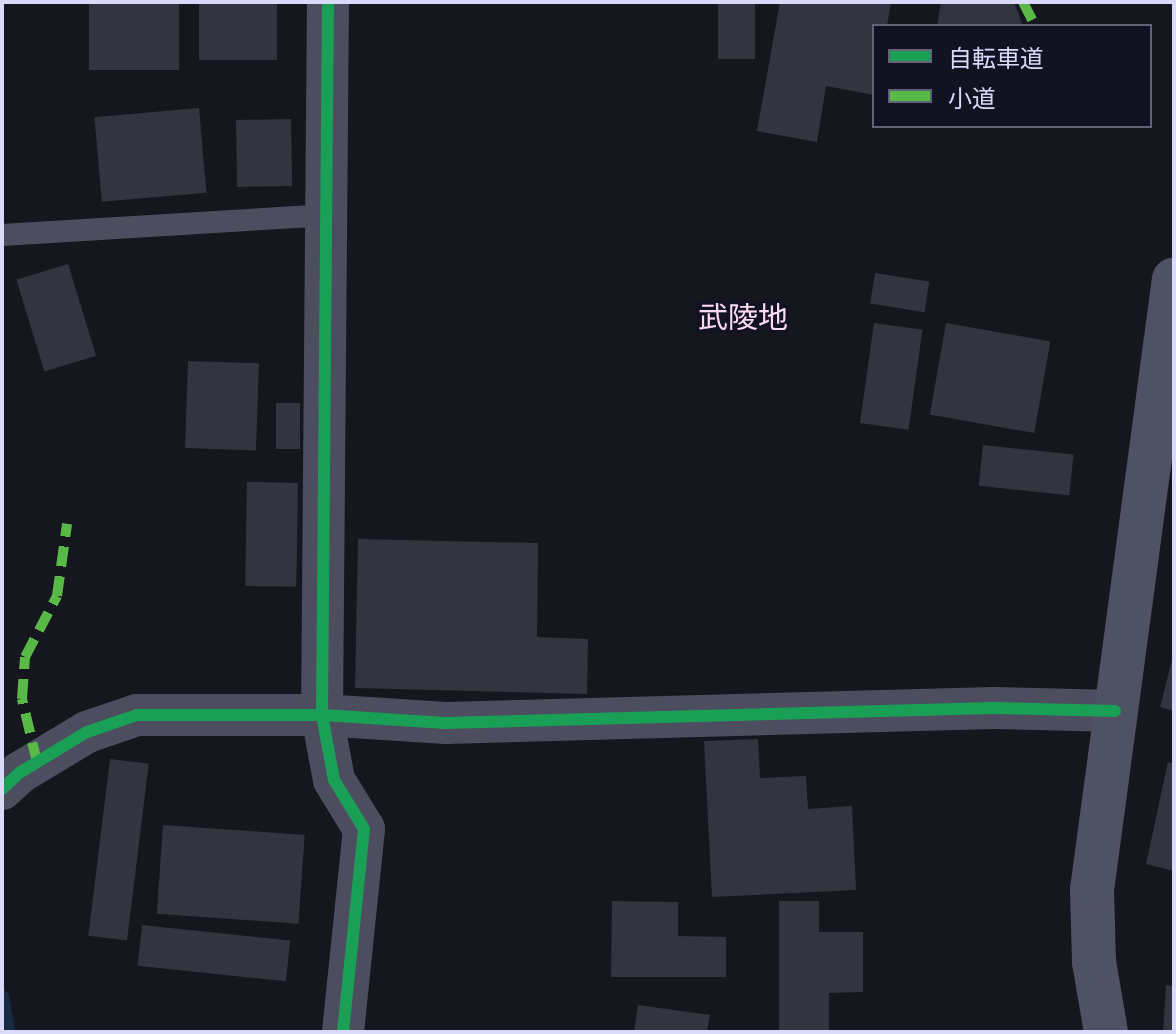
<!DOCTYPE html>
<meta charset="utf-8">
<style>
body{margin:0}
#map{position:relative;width:1176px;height:1034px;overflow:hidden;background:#16161f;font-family:Commissioner,"Noto Sans JP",sans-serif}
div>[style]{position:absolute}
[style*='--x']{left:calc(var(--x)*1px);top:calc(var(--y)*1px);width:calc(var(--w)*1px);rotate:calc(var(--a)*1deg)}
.stream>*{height:14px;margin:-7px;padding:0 7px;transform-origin:7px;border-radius:7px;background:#172c42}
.building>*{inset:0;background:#343441;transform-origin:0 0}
.lane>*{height:22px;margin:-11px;padding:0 11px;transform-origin:11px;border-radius:11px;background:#4c4d5e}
.street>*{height:42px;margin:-21px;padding:0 21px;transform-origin:21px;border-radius:21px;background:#4c4d5e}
.secondary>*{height:44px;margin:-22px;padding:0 22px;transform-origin:22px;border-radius:22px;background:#4f5164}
.quiet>*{height:10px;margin-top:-5px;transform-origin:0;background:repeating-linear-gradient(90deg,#58b947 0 20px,transparent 0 30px)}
.cycleway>*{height:12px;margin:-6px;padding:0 6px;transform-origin:6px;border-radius:6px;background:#1a9f57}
span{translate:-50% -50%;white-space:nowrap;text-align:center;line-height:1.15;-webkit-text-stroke:7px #131223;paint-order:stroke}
.neighbourhood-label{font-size:30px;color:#fadbf2}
.frame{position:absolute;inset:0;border:4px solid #d9d9fa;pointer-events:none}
.legend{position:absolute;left:872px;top:24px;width:280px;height:104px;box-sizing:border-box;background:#131223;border:2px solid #626279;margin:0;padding:10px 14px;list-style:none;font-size:24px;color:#d9d9fa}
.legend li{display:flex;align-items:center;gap:16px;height:40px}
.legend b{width:40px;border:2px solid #626279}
</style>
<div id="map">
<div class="stream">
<div style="--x:2;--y:997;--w:36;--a:80"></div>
</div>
<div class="building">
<div style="left:89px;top:2px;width:90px;height:68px"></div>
<div style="left:199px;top:2px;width:78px;height:58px"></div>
<div style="left:718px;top:2px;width:37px;height:57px"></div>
<div style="clip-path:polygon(780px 2px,891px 2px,887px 26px,874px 26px,874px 95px,826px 86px,817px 142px,757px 131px)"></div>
<div style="clip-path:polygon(941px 2px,1014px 2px,1023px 26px,937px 26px)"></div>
<div style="left:199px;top:108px;width:85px;height:105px;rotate:85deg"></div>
<div style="left:291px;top:119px;width:67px;height:55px;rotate:89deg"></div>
<div style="left:68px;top:264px;width:96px;height:54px;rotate:73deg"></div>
<div style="left:875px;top:273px;width:55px;height:31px;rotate:9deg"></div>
<div style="left:874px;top:323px;width:49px;height:101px;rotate:8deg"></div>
<div style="left:946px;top:323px;width:106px;height:93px;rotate:10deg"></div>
<div style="left:188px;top:361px;width:71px;height:87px;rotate:2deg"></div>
<div style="left:276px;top:403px;width:24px;height:46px"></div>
<div style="left:983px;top:445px;width:91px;height:41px;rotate:6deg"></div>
<div style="left:247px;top:482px;width:51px;height:104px;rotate:1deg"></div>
<div style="clip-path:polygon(358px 539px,538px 543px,537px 637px,588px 639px,587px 694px,355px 688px)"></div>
<div style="clip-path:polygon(1173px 656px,1174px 656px,1174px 711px,1160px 707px)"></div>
<div style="clip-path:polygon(758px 739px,760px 778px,806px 776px,808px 809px,852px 806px,856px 890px,712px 897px,704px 741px)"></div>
<div style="left:110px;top:759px;width:39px;height:178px;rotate:7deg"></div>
<div style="clip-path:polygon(1168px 762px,1174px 764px,1174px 871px,1146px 864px)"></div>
<div style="left:163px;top:825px;width:142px;height:89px;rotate:4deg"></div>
<div style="clip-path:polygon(612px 901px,678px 902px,678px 936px,726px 937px,726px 977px,611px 977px)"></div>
<div style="clip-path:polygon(779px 901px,819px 901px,819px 932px,863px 932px,863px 992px,829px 993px,829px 1032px,779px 1032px)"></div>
<div style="left:142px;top:925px;width:149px;height:41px;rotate:6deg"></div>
<div style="clip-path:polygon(1166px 985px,1174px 986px,1174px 1032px,1163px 1032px)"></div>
<div style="clip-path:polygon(638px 1005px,710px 1015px,707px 1032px,634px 1032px)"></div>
</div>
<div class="lane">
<div style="--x:2;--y:235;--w:324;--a:-3.5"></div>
</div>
<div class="street">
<div style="--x:2;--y:789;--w:23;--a:-43"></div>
<div style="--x:19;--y:773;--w:79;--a:-31.1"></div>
<div style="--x:87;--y:732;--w:53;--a:-18.8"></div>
<div style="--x:137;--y:715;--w:185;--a:0"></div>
<div style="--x:322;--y:715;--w:713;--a:-89.52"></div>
<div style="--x:343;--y:1032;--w:204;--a:-84.1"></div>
<div style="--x:364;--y:829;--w:57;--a:-121.5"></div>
<div style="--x:334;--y:780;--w:66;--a:-100.5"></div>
<div style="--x:322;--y:715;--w:124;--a:3.7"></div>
<div style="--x:446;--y:723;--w:547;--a:-1.57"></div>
<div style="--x:993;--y:708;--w:122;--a:1.4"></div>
</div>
<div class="secondary">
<div style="--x:1106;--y:1032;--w:71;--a:-99.7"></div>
<div style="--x:1094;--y:962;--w:72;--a:-91.6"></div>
<div style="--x:1092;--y:890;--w:616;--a:-82.36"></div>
</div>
<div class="quiet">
<div style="--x:1023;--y:2;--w:27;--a:63"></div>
<div style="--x:37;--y:762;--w:65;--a:-103.4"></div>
<div style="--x:22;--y:699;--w:42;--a:-85.9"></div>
<div style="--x:25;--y:657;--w:69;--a:-62.3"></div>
<div style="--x:57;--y:596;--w:73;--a:-82.1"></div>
</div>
<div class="cycleway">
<div style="--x:2;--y:789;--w:23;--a:-43"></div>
<div style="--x:19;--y:773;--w:79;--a:-31.1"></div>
<div style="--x:87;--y:732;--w:53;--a:-18.8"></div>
<div style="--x:137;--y:715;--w:185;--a:0"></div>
<div style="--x:322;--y:715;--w:713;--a:-89.52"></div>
<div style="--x:343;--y:1032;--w:204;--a:-84.1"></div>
<div style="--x:364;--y:829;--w:57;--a:-121.5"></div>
<div style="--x:334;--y:780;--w:66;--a:-100.5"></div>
<div style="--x:322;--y:715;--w:124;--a:3.7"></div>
<div style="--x:446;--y:723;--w:547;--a:-1.57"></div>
<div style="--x:993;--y:708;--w:122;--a:1.4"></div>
</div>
<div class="neighbourhood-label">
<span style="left:743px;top:316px">武陵地</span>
</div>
<div class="frame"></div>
<ul class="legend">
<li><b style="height:10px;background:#1a9f57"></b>自転車道</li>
<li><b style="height:10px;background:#58b947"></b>小道</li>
</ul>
</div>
